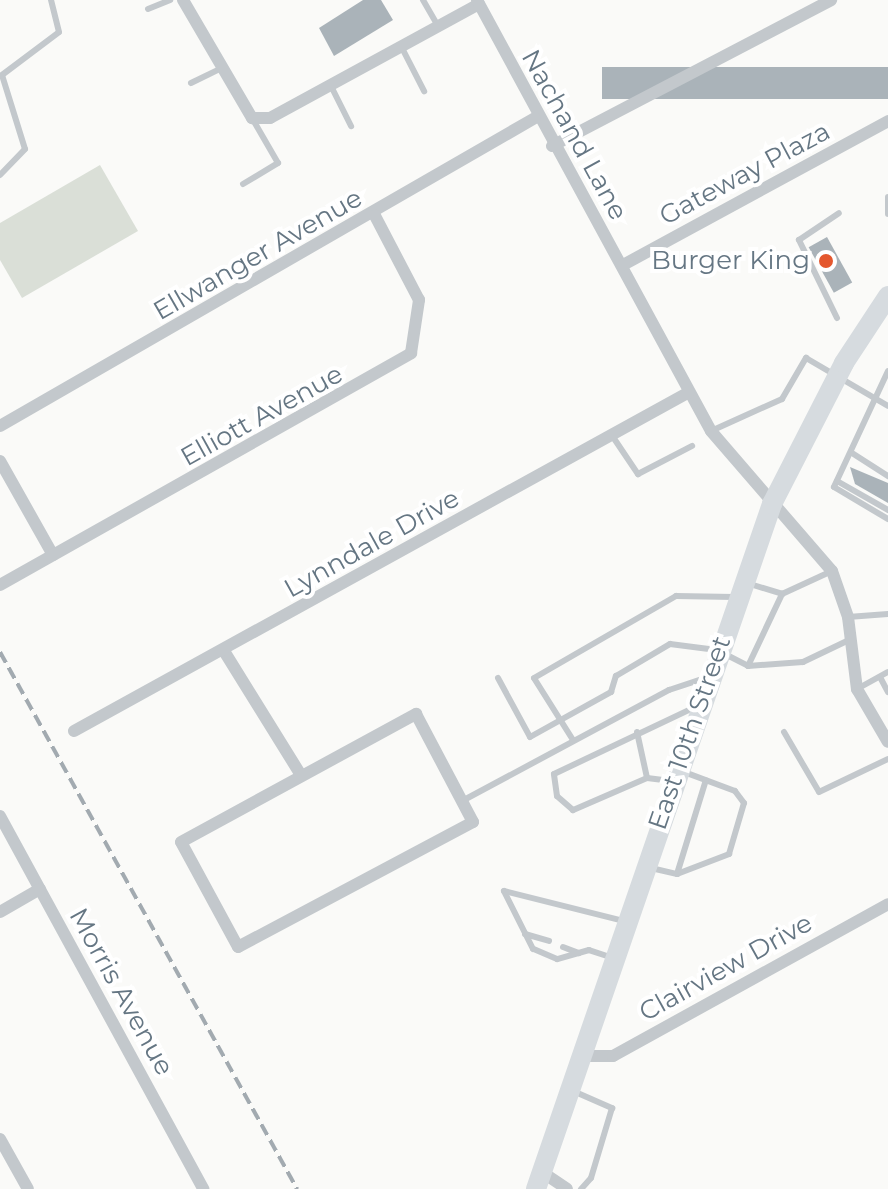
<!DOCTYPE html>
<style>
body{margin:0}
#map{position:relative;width:888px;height:1189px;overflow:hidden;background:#fafaf8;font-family:Montserrat,sans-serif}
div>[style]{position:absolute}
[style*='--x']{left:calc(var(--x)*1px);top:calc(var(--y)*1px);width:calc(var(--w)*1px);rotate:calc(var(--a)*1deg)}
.green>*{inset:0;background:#dadfd7}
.building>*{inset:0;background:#aab3b9;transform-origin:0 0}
.lane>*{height:6px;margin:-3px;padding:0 3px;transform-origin:3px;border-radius:3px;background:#c3c8cc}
.street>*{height:12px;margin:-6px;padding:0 6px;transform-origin:6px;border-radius:6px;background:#c3c8cc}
.primary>*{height:20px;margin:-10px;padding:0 10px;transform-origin:10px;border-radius:10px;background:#d6dbdf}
.rail>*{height:4px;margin-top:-2px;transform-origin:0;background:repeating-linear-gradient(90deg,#a2aab0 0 12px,transparent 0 18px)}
.dots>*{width:22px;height:22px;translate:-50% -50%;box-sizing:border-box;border:4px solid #fff;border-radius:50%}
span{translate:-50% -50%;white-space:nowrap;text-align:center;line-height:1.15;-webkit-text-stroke:8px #fff;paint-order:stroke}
.street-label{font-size:26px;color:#657683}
.poi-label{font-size:26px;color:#657683}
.right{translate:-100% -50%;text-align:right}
</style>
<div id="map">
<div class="green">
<div style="clip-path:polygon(100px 165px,138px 231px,22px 298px,0 260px,0 223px)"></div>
</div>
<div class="building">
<div style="clip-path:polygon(363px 0,381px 0,393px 20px,334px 56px,319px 28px)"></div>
<div style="left:888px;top:67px;width:32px;height:286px;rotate:90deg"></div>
<div style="left:827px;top:237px;width:52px;height:21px;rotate:61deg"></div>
<div style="clip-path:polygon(850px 467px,888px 483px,888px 503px,855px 484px)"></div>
</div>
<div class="lane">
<div style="--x:423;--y:0;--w:30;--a:60"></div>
<div style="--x:148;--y:9;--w:24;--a:-22"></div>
<div style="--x:401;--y:46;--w:51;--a:62.9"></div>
<div style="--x:191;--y:83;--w:34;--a:-26"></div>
<div style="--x:331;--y:86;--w:45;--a:63.4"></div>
<div style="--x:0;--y:175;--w:36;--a:-46"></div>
<div style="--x:25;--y:149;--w:77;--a:-107.3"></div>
<div style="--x:2;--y:75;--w:71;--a:-37"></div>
<div style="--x:59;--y:32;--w:33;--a:-104"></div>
<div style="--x:243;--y:184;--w:41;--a:-31"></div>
<div style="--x:278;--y:163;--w:52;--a:-120"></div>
<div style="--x:888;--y:197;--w:17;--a:90"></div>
<div style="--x:837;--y:318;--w:87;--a:-116"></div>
<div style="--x:799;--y:240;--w:48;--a:-34"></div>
<div style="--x:888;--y:371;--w:128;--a:115"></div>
<div style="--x:834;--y:487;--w:63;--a:30.7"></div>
<div style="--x:711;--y:431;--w:78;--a:-24.3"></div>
<div style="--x:782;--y:399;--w:48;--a:-59.7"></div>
<div style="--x:806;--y:358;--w:95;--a:30.3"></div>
<div style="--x:613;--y:437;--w:45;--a:56"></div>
<div style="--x:638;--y:474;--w:61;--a:-27.4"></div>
<div style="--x:852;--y:453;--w:43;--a:32.6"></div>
<div style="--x:837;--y:481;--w:59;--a:29.6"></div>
<div style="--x:750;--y:584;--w:34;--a:17"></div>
<div style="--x:782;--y:594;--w:55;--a:-24.7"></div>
<div style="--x:848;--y:617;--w:40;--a:-4.3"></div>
<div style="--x:748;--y:666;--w:80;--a:-64.7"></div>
<div style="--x:880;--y:677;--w:17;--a:62"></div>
<div style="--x:498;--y:678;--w:67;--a:61.5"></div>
<div style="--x:530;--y:737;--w:93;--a:-29.1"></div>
<div style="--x:611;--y:692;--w:17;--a:-73"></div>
<div style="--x:616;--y:676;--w:63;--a:-30.7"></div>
<div style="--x:670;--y:644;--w:47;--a:7.3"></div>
<div style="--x:717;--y:650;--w:35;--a:27"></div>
<div style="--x:748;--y:666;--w:55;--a:-4.2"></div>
<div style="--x:803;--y:662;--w:51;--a:-25.6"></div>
<div style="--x:857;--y:689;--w:35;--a:-29"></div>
<div style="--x:637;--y:732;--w:47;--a:77.7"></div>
<div style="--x:784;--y:732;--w:69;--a:59.7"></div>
<div style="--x:819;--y:792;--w:76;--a:-25.6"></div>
<div style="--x:573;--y:740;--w:73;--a:-122.2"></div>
<div style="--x:534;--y:678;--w:164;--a:-30"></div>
<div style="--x:676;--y:596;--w:58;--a:1"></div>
<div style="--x:671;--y:781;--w:24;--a:-173"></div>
<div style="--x:647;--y:778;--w:81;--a:156.6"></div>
<div style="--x:573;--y:810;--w:21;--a:-139"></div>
<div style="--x:557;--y:796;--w:22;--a:-98"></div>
<div style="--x:554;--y:774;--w:156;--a:-25.4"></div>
<div style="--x:462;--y:801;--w:235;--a:-28.2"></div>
<div style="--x:669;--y:690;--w:41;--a:-18.4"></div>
<div style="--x:651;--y:868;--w:27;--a:13"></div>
<div style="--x:677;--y:874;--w:56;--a:-21"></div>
<div style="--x:729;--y:854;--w:53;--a:-73.6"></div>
<div style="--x:744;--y:803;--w:15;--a:-127"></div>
<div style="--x:735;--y:791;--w:54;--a:-159.6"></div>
<div style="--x:677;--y:874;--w:98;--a:-72.9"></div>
<div style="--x:525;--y:934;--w:25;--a:16"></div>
<div style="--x:563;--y:947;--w:17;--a:21"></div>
<div style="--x:610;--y:957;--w:22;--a:-162"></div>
<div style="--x:589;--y:950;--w:33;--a:164"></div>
<div style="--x:557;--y:959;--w:26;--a:-157"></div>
<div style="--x:533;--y:949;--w:65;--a:-116.6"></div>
<div style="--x:504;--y:891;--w:123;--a:14.1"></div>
<div style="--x:573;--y:1091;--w:43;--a:23.6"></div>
<div style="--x:612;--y:1108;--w:73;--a:106.7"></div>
<div style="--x:591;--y:1178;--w:15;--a:132"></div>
</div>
<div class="street">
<div style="--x:183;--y:0;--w:137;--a:59.7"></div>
<div style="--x:252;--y:118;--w:18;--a:0"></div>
<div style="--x:270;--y:118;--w:238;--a:-28.6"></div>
<div style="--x:477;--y:0;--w:490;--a:61.5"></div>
<div style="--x:711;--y:431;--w:185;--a:49.2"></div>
<div style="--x:832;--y:571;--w:49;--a:70.8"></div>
<div style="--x:848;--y:617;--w:73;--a:82.9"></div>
<div style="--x:857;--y:689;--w:61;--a:59.7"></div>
<div style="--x:552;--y:146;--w:315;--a:-27.6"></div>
<div style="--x:623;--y:265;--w:302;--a:-28.5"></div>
<div style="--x:0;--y:426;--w:617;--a:-29.93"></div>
<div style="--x:0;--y:461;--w:108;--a:60.6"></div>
<div style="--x:0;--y:585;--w:472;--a:-29.4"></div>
<div style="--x:411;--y:353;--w:54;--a:-81.4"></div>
<div style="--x:419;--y:300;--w:95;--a:-117.6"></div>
<div style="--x:224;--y:651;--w:146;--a:58.2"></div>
<div style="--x:416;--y:714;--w:122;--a:62.2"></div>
<div style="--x:473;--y:822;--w:266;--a:152"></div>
<div style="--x:238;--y:947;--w:119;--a:-118.5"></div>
<div style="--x:181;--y:842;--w:268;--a:-28.6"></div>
<div style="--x:74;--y:731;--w:702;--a:-28.86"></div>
<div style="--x:0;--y:816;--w:425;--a:61.4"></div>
<div style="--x:0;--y:912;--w:46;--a:-29.9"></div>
<div style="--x:580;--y:1056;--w:33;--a:0"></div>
<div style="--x:613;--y:1056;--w:314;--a:-28.9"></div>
<div style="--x:0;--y:1139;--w:57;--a:60.8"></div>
<div style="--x:542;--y:1172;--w:30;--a:34"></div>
</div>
<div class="primary">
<div style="--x:536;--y:1189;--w:725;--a:-70.99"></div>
<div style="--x:772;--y:504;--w:158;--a:-62.9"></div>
<div style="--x:844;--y:363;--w:80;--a:-56.7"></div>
</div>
<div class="rail">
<div style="--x:0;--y:652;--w:614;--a:61.05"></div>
</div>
<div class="dots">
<div style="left:826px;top:261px;background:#e4572e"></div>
</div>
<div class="street-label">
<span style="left:574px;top:135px;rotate:61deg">Nachand Lane</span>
<span style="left:745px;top:174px;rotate:-28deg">Gateway Plaza</span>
<span style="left:258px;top:255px;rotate:-30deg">Ellwanger Avenue</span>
<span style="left:262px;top:416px;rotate:-29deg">Elliott Avenue</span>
<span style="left:372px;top:544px;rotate:-29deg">Lynndale Drive</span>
<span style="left:690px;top:733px;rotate:-71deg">East 10th Street</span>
<span style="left:726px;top:968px;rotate:-29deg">Clairview Drive</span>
<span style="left:121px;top:992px;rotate:61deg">Morris Avenue</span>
</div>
<div class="poi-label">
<span class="right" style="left:810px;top:261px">Burger King</span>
</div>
</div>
